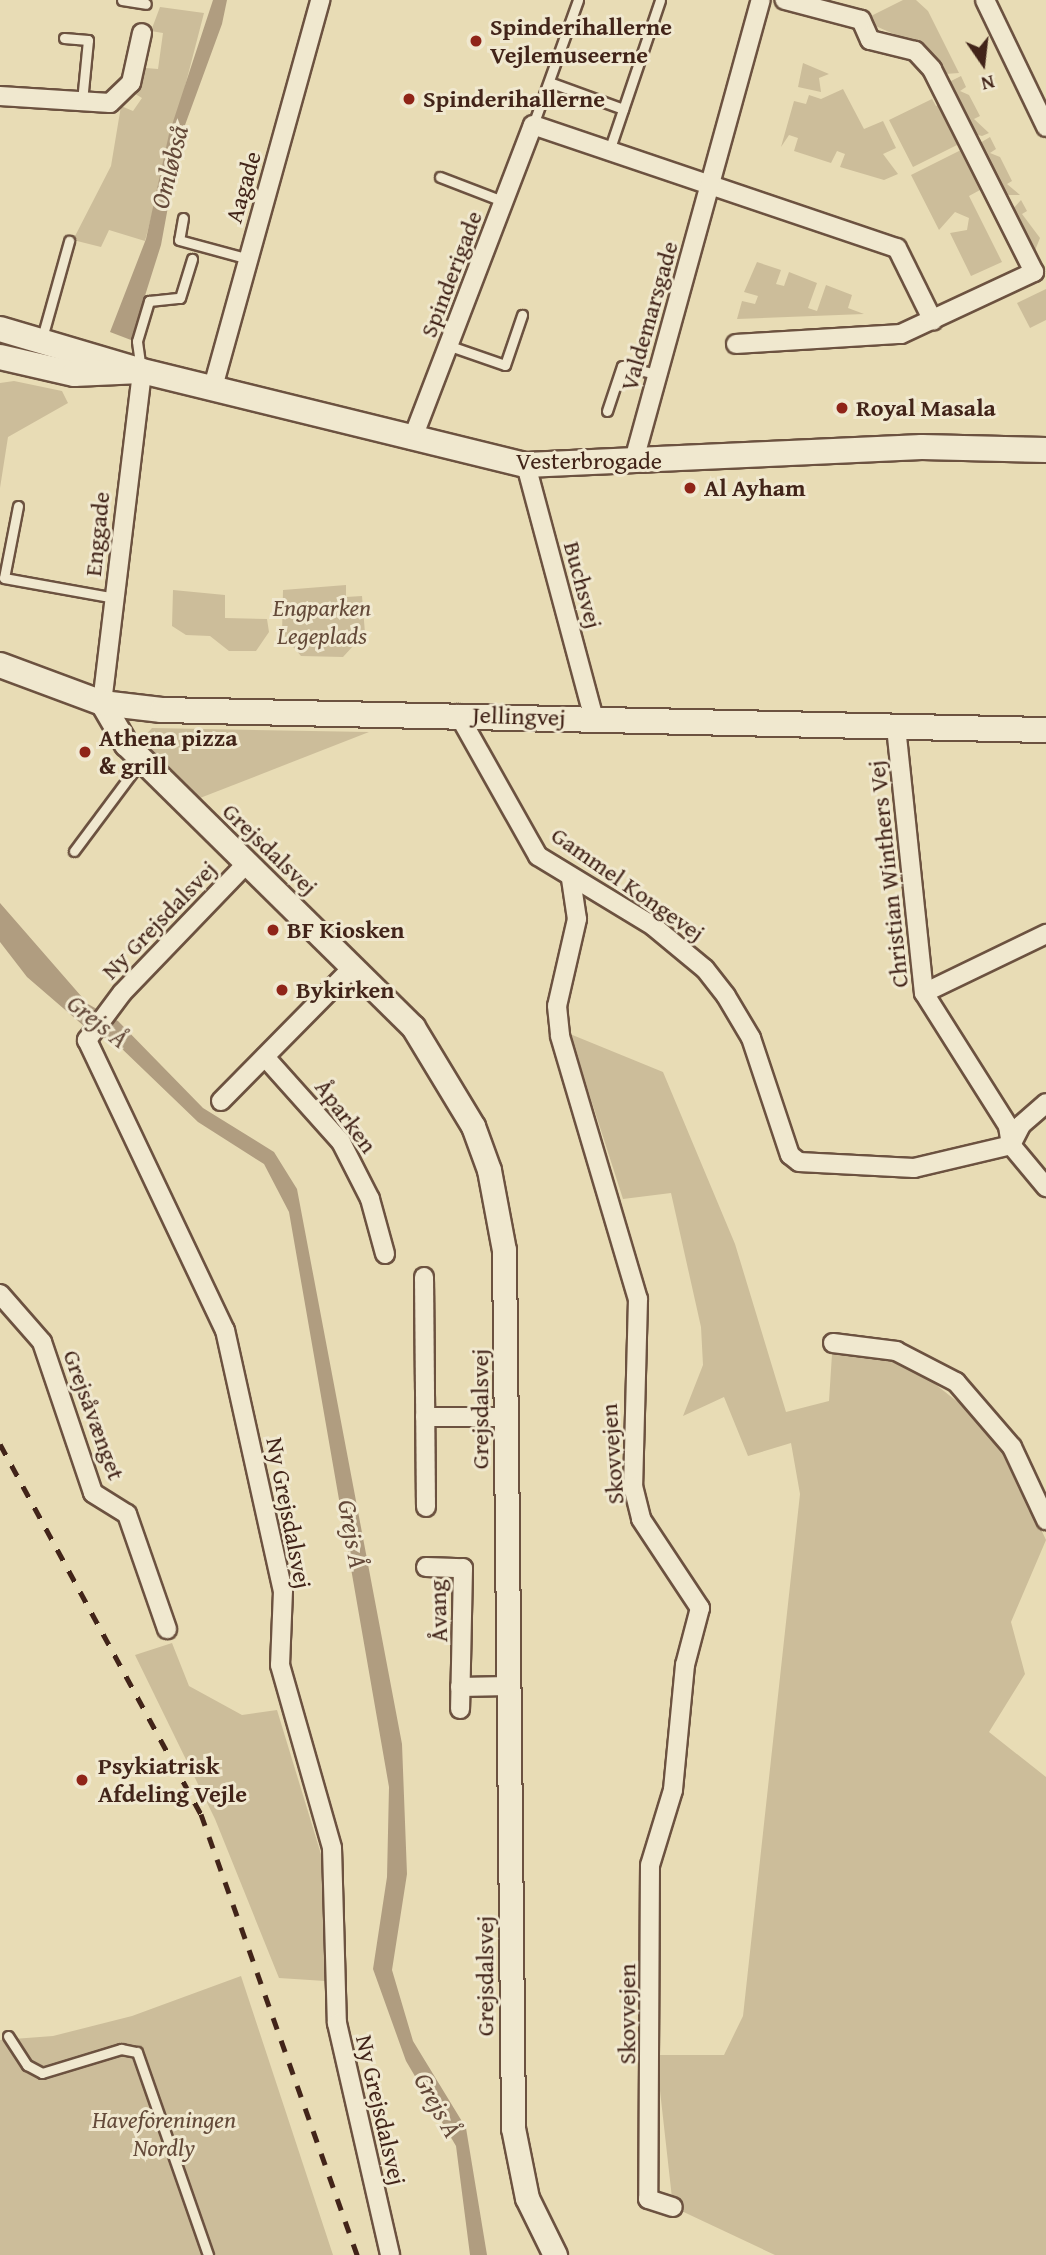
<!DOCTYPE html>
<meta charset="utf-8">
<style>
body{margin:0}
#map{position:relative;width:1046px;height:2255px;overflow:hidden;background:#e8dcb5;font-family:"Gentium Book Plus",serif}
div>[style]{position:absolute}
[style*='--x']{left:calc(var(--x)*1px);top:calc(var(--y)*1px);width:calc(var(--w)*1px);rotate:calc(var(--a)*1deg)}
.green>*{inset:0;background:#ccbd9a}
.water>*{inset:0;background:#b09d80}
.roads{filter:drop-shadow(2px 0 #6c5240) drop-shadow(-2px 0 #6c5240) drop-shadow(0 2px #6c5240) drop-shadow(0 -2px #6c5240)}
.service>*{height:9px;margin:-4.5px;padding:0 4.5px;transform-origin:4.5px;border-radius:4.5px;background:#f0e8cf}
.minor>*{height:18px;margin:-9px;padding:0 9px;transform-origin:9px;border-radius:9px;background:#f0e8cf}
.tertiary>*{height:23px;margin:-11.5px;padding:0 11.5px;transform-origin:11.5px;border-radius:11.5px;background:#f0e8cf}
.secondary>*{height:24px;margin:-12px;padding:0 12px;transform-origin:12px;border-radius:12px;background:#f0e8cf}
.rail>*{height:5px;margin-top:-2.5px;transform-origin:0;background:repeating-linear-gradient(90deg,#422419 0 12px,transparent 0 24px)}
.dots>*{width:19px;height:19px;translate:-50% -50%;box-sizing:border-box;border:4px solid #f0e8cf;border-radius:50%}
span{translate:-50% -50%;white-space:nowrap;text-align:center;line-height:1.15;-webkit-text-stroke:6px #f0e8cf;paint-order:stroke}
.poi-label{font-size:24px;color:#422419;font-weight:700}
.left{translate:0 -50%;text-align:left}
.street-label{font-size:24px;color:#422419}
.park-label{font-size:24px;color:#644a39;font-style:italic}
.water-label{font-size:26px;color:#634838;font-style:italic}
.north{position:absolute;left:948px;top:28px;width:70px;height:70px;-webkit-text-stroke:5px #f0e8cf;paint-order:stroke;rotate:166deg;font-size:19px;font-weight:700;line-height:28px;text-align:center;color:#422419}
.north::after{content:'';display:block;margin:auto;width:24px;height:32px;background:#422419;clip-path:polygon(50% 0,100% 100%,50% 72%,0 100%)}
</style>
<div id="map">
<div class="green">
<div style="clip-path:polygon(903px 0,916px 0,928px 11px,959px 73px,945px 74px,930px 50px,871px 24px,869px 17px)"></div>
<div style="clip-path:polygon(160px 7px,204px 13px,145px 241px,109px 230px,101px 247px,73px 240px,111px 166px,121px 106px,133px 111px,142px 98px,132px 92px,146px 68px,158px 69px,163px 33px,151px 31px)"></div>
<div style="clip-path:polygon(803px 63px,829px 74px,819px 78px,821px 92px,798px 87px)"></div>
<div style="clip-path:polygon(961px 76px,966px 87px,960px 91px,969px 95px,980px 116px,974px 119px,989px 133px,982px 136px,974px 134px,947px 83px)"></div>
<div style="clip-path:polygon(843px 89px,864px 129px,883px 121px,896px 148px,883px 154px,898px 174px,884px 180px,840px 167px,845px 154px,837px 151px,831px 163px,794px 151px,798px 138px,789px 135px,781px 147px,794px 101px,806px 104px,809px 95px,821px 99px)"></div>
<div style="clip-path:polygon(932px 99px,936px 106px,943px 103px,963px 142px,913px 167px,889px 120px)"></div>
<div style="clip-path:polygon(990px 137px,996px 149px,990px 153px,1000px 157px,1012px 181px,1007px 184px,1020px 195px,1006px 195px,980px 143px)"></div>
<div style="clip-path:polygon(965px 148px,989px 195px,980px 190px,969px 196px,1002px 262px,971px 276px,950px 233px,967px 230px,969px 218px,955px 212px,939px 230px,911px 175px)"></div>
<div style="clip-path:polygon(1021px 200px,1027px 211px,1022px 214px,1040px 238px,1034px 253px,1012px 210px)"></div>
<div style="clip-path:polygon(757px 262px,781px 270px,776px 284px,784px 286px,789px 272px,817px 283px,808px 308px,817px 311px,826px 285px,852px 295px,848px 308px,864px 314px,737px 319px,742px 301px,755px 304px,758px 296px,744px 292px)"></div>
<div style="clip-path:polygon(1046px 289px,1046px 320px,1030px 328px,1017px 303px)"></div>
<div style="clip-path:polygon(14px 381px,62px 391px,68px 403px,8px 437px,0 488px,0 383px)"></div>
<div style="clip-path:polygon(346px 585px,346px 597px,362px 596px,365px 633px,343px 657px,301px 656px,282px 634px,283px 590px)"></div>
<div style="clip-path:polygon(173px 590px,225px 595px,225px 618px,267px 619px,269px 632px,256px 651px,229px 651px,210px 636px,186px 635px,172px 626px)"></div>
<div style="clip-path:polygon(152px 728px,369px 732px,200px 798px,141px 740px)"></div>
<div style="clip-path:polygon(570px 1034px,663px 1072px,735px 1244px,786px 1412px,829px 1401px,832px 1354px,857px 1351px,907px 1362px,982px 1421px,1005px 1452px,1046px 1540px,1011px 1622px,1025px 1674px,989px 1732px,1046px 1777px,1046px 2255px,775px 2255px,673px 2207px,656px 2055px,724px 2055px,743px 2016px,800px 1494px,791px 1443px,748px 1456px,724px 1397px,683px 1416px,703px 1365px,701px 1327px,671px 1193px,623px 1199px)"></div>
<div style="clip-path:polygon(172px 1643px,189px 1686px,242px 1715px,277px 1710px,324px 1864px,325px 1981px,279px 1978px,215px 1819px,135px 1655px)"></div>
<div style="clip-path:polygon(241px 1976px,333px 2255px,0 2255px,0 2040px,53px 2036px,132px 2016px)"></div>
</div>
<div class="water">
<div style="clip-path:polygon(213px 0,227px 0,222px 24px,181px 136px,161px 245px,131px 340px,110px 332px,146px 239px,169px 134px)"></div>
<div style="clip-path:polygon(0 903px,88px 1004px,118px 1021px,203px 1108px,274px 1152px,297px 1189px,402px 1744px,407px 1874px,392px 1970px,413px 2041px,466px 2128px,487px 2255px,470px 2255px,456px 2146px,406px 2061px,373px 1969px,387px 1877px,389px 1787px,289px 1212px,264px 1164px,198px 1122px,119px 1046px,85px 1027px,27px 977px,0 942px)"></div>
</div>
<div class="roads">
<div class="service">
<div style="--x:122;--y:0;--w:24;--a:9"></div>
<div style="--x:64;--y:38;--w:24;--a:5"></div>
<div style="--x:88;--y:40;--w:61;--a:95.6"></div>
<div style="--x:549;--y:82;--w:79;--a:20"></div>
<div style="--x:533;--y:125;--w:133;--a:-70.2"></div>
<div style="--x:609;--y:151;--w:159;--a:-71.3"></div>
<div style="--x:440;--y:177;--w:70;--a:21"></div>
<div style="--x:183;--y:218;--w:22;--a:100"></div>
<div style="--x:179;--y:240;--w:73;--a:15.2"></div>
<div style="--x:42;--y:338;--w:101;--a:-74.4"></div>
<div style="--x:450;--y:346;--w:58;--a:19.1"></div>
<div style="--x:505;--y:365;--w:53;--a:-71.2"></div>
<div style="--x:141;--y:370;--w:29;--a:-98"></div>
<div style="--x:137;--y:341;--w:42;--a:-73.3"></div>
<div style="--x:149;--y:301;--w:31;--a:-6"></div>
<div style="--x:180;--y:298;--w:41;--a:-72.9"></div>
<div style="--x:607;--y:411;--w:47;--a:-71.6"></div>
<div style="--x:622;--y:366;--w:37;--a:13"></div>
<div style="--x:18;--y:506;--w:73;--a:101"></div>
<div style="--x:4;--y:578;--w:113;--a:10.2"></div>
<div style="--x:74;--y:851;--w:112;--a:-53.3"></div>
<div style="--x:8;--y:2036;--w:35;--a:57"></div>
<div style="--x:27;--y:2065;--w:17;--a:28"></div>
<div style="--x:42;--y:2073;--w:83;--a:-16.9"></div>
<div style="--x:121;--y:2049;--w:16;--a:11"></div>
<div style="--x:137;--y:2052;--w:215;--a:70.7"></div>
</div>
<div class="minor">
<div style="--x:985;--y:0;--w:141;--a:64.3"></div>
<div style="--x:0;--y:96;--w:110;--a:3.6"></div>
<div style="--x:110;--y:103;--w:29;--a:-44"></div>
<div style="--x:131;--y:83;--w:51;--a:-77.6"></div>
<div style="--x:736;--y:344;--w:165;--a:-3.5"></div>
<div style="--x:901;--y:334;--w:147;--a:-25"></div>
<div style="--x:1034;--y:272;--w:227;--a:-116.7"></div>
<div style="--x:932;--y:69;--w:25;--a:-133"></div>
<div style="--x:915;--y:51;--w:46;--a:-166.3"></div>
<div style="--x:870;--y:40;--w:22;--a:-114"></div>
<div style="--x:861;--y:20;--w:79;--a:-165.3"></div>
<div style="--x:213;--y:387;--w:402;--a:-74.5"></div>
<div style="--x:412;--y:440;--w:337;--a:-69"></div>
<div style="--x:533;--y:125;--w:384;--a:18.7"></div>
<div style="--x:897;--y:248;--w:81;--a:63.7"></div>
<div style="--x:634;--y:460;--w:477;--a:-74.6"></div>
<div style="--x:526;--y:465;--w:262;--a:75"></div>
<div style="--x:102;--y:703;--w:334;--a:-83.1"></div>
<div style="--x:458;--y:714;--w:163;--a:60.6"></div>
<div style="--x:538;--y:856;--w:135;--a:31.3"></div>
<div style="--x:653;--y:926;--w:67;--a:39.6"></div>
<div style="--x:705;--y:969;--w:34;--a:52"></div>
<div style="--x:726;--y:996;--w:49;--a:59.2"></div>
<div style="--x:751;--y:1038;--w:123;--a:71.6"></div>
<div style="--x:790;--y:1155;--w:11;--a:38"></div>
<div style="--x:799;--y:1162;--w:115;--a:3"></div>
<div style="--x:914;--y:1168;--w:100;--a:-13.3"></div>
<div style="--x:1011;--y:1145;--w:55;--a:50.2"></div>
<div style="--x:896;--y:727;--w:267;--a:84"></div>
<div style="--x:924;--y:993;--w:157;--a:57.7"></div>
<div style="--x:1008;--y:1126;--w:19;--a:81"></div>
<div style="--x:247;--y:863;--w:180;--a:133.9"></div>
<div style="--x:122;--y:993;--w:59;--a:126.7"></div>
<div style="--x:87;--y:1040;--w:321;--a:64.6"></div>
<div style="--x:225;--y:1330;--w:267;--a:77.5"></div>
<div style="--x:283;--y:1591;--w:74;--a:92.3"></div>
<div style="--x:280;--y:1665;--w:190;--a:74.1"></div>
<div style="--x:332;--y:1848;--w:175;--a:88.4"></div>
<div style="--x:337;--y:2023;--w:238;--a:77.1"></div>
<div style="--x:571;--y:879;--w:40;--a:81.5"></div>
<div style="--x:577;--y:919;--w:89;--a:102.9"></div>
<div style="--x:557;--y:1006;--w:30;--a:84"></div>
<div style="--x:560;--y:1036;--w:274;--a:73.5"></div>
<div style="--x:638;--y:1299;--w:187;--a:91.5"></div>
<div style="--x:633;--y:1486;--w:34;--a:76"></div>
<div style="--x:641;--y:1519;--w:107;--a:56.5"></div>
<div style="--x:700;--y:1608;--w:59;--a:104.7"></div>
<div style="--x:685;--y:1665;--w:126;--a:95.5"></div>
<div style="--x:673;--y:1790;--w:78;--a:107"></div>
<div style="--x:650;--y:1865;--w:334;--a:90.3"></div>
<div style="--x:648;--y:2199;--w:26;--a:18"></div>
<div style="--x:924;--y:993;--w:136;--a:-25.8"></div>
<div style="--x:265;--y:1057;--w:114;--a:48.2"></div>
<div style="--x:341;--y:1142;--w:64;--a:63"></div>
<div style="--x:370;--y:1199;--w:57;--a:74.7"></div>
<div style="--x:221;--y:1101;--w:188;--a:-45.4"></div>
<div style="--x:1011;--y:1145;--w:22;--a:-63"></div>
<div style="--x:1021;--y:1125;--w:33;--a:-41"></div>
<div style="--x:424;--y:1277;--w:230;--a:89.5"></div>
<div style="--x:0;--y:1294;--w:64;--a:48.8"></div>
<div style="--x:42;--y:1342;--w:159;--a:71.3"></div>
<div style="--x:93;--y:1493;--w:40;--a:32"></div>
<div style="--x:127;--y:1514;--w:122;--a:70.8"></div>
<div style="--x:833;--y:1343;--w:64;--a:7.2"></div>
<div style="--x:896;--y:1351;--w:68;--a:27.3"></div>
<div style="--x:956;--y:1382;--w:86;--a:49.3"></div>
<div style="--x:1012;--y:1447;--w:81;--a:65"></div>
<div style="--x:425;--y:1417;--w:81;--a:0"></div>
<div style="--x:426;--y:1567;--w:37;--a:2"></div>
<div style="--x:463;--y:1568;--w:141;--a:91.2"></div>
<div style="--x:460;--y:1687;--w:49;--a:-1.2"></div>
</div>
<div class="tertiary">
<div style="--x:102;--y:703;--w:48;--a:59.7"></div>
<div style="--x:126;--y:744;--w:403;--a:44.6"></div>
<div style="--x:413;--y:1027;--w:116;--a:58.8"></div>
<div style="--x:473;--y:1126;--w:47;--a:70"></div>
<div style="--x:489;--y:1170;--w:81;--a:79.4"></div>
<div style="--x:504;--y:1250;--w:878;--a:89.41"></div>
<div style="--x:513;--y:2128;--w:71;--a:78.7"></div>
<div style="--x:527;--y:2198;--w:64;--a:63.8"></div>
</div>
<div class="secondary">
<div style="--x:0;--y:329;--w:148;--a:16.5"></div>
<div style="--x:142;--y:371;--w:395;--a:13.8"></div>
<div style="--x:526;--y:465;--w:396;--a:-2.6"></div>
<div style="--x:922;--y:447;--w:124;--a:1.4"></div>
<div style="--x:0;--y:357;--w:76;--a:12.9"></div>
<div style="--x:74;--y:374;--w:67;--a:-2.6"></div>
<div style="--x:0;--y:665;--w:109;--a:20.4"></div>
<div style="--x:102;--y:703;--w:60;--a:6.7"></div>
<div style="--x:162;--y:710;--w:884;--a:1.3"></div>
</div>
</div>
<div class="rail">
<div style="--x:0;--y:1444;--w:421;--a:61.5"></div>
<div style="--x:201;--y:1814;--w:468;--a:70.5"></div>
</div>
<div class="dots">
<div style="left:476px;top:41px;background:#8f2418"></div>
<div style="left:409px;top:99px;background:#8f2418"></div>
<div style="left:842px;top:408px;background:#8f2418"></div>
<div style="left:690px;top:488px;background:#8f2418"></div>
<div style="left:85px;top:752px;background:#8f2418"></div>
<div style="left:273px;top:930px;background:#8f2418"></div>
<div style="left:282px;top:990px;background:#8f2418"></div>
<div style="left:82px;top:1780px;background:#8f2418"></div>
</div>
<div class="poi-label">
<span class="left" style="left:490px;top:41px">Spinderihallerne<br>Vejlemuseerne</span>
<span class="left" style="left:423px;top:99px">Spinderihallerne</span>
<span class="left" style="left:856px;top:408px">Royal Masala</span>
<span class="left" style="left:704px;top:488px">Al Ayham</span>
<span class="left" style="left:99px;top:752px">Athena pizza<br>&amp; grill</span>
<span class="left" style="left:287px;top:930px">BF Kiosken</span>
<span class="left" style="left:296px;top:990px">Bykirken</span>
<span class="left" style="left:98px;top:1780px">Psykiatrisk<br>Afdeling Vejle</span>
</div>
<div class="street-label">
<span style="left:243px;top:187px;rotate:-74deg">Aagade</span>
<span style="left:451px;top:274px;rotate:-69deg">Spinderigade</span>
<span style="left:649px;top:316px;rotate:-74deg">Valdemarsgade</span>
<span style="left:589px;top:461px">Vesterbrogade</span>
<span style="left:97px;top:534px;rotate:-84deg">Enggade</span>
<span style="left:583px;top:585px;rotate:75deg">Buchsvej</span>
<span style="left:519px;top:716px;rotate:2deg">Jellingvej</span>
<span style="left:270px;top:849px;rotate:44deg">Grejsdalsvej</span>
<span style="left:888px;top:874px;rotate:-96deg">Christian Winthers Vej</span>
<span style="left:628px;top:884px;rotate:35deg">Gammel Kongevej</span>
<span style="left:159px;top:920px;rotate:-46deg">Ny Grejsdalsvej</span>
<span style="left:346px;top:1116px;rotate:53deg">Åparken</span>
<span style="left:480px;top:1409px;rotate:-90deg">Grejsdalsvej</span>
<span style="left:94px;top:1415px;rotate:70deg">Grejsåvænget</span>
<span style="left:612px;top:1454px;rotate:-94deg">Skovvejen</span>
<span style="left:289px;top:1513px;rotate:79deg">Ny Grejsdalsvej</span>
<span style="left:438px;top:1611px;rotate:-92deg">Åvang</span>
<span style="left:485px;top:1976px;rotate:-90deg">Grejsdalsvej</span>
<span style="left:627px;top:2014px;rotate:-90deg">Skovvejen</span>
<span style="left:381px;top:2110px;rotate:77deg">Ny Grejsdalsvej</span>
</div>
<div class="park-label">
<span style="left:322px;top:622px">Engparken<br>Legeplads</span>
<span style="left:164px;top:2134px">Haveforeningen<br>Nordly</span>
</div>
<div class="water-label">
<span style="left:169px;top:167px;rotate:-76deg">Omløbså</span>
<span style="left:98px;top:1021px;rotate:38deg">Grejs Å</span>
<span style="left:353px;top:1534px;rotate:80deg">Grejs Å</span>
<span style="left:438px;top:2105px;rotate:61deg">Grejs Å</span>
</div>
<div class="north">N</div>
</div>
